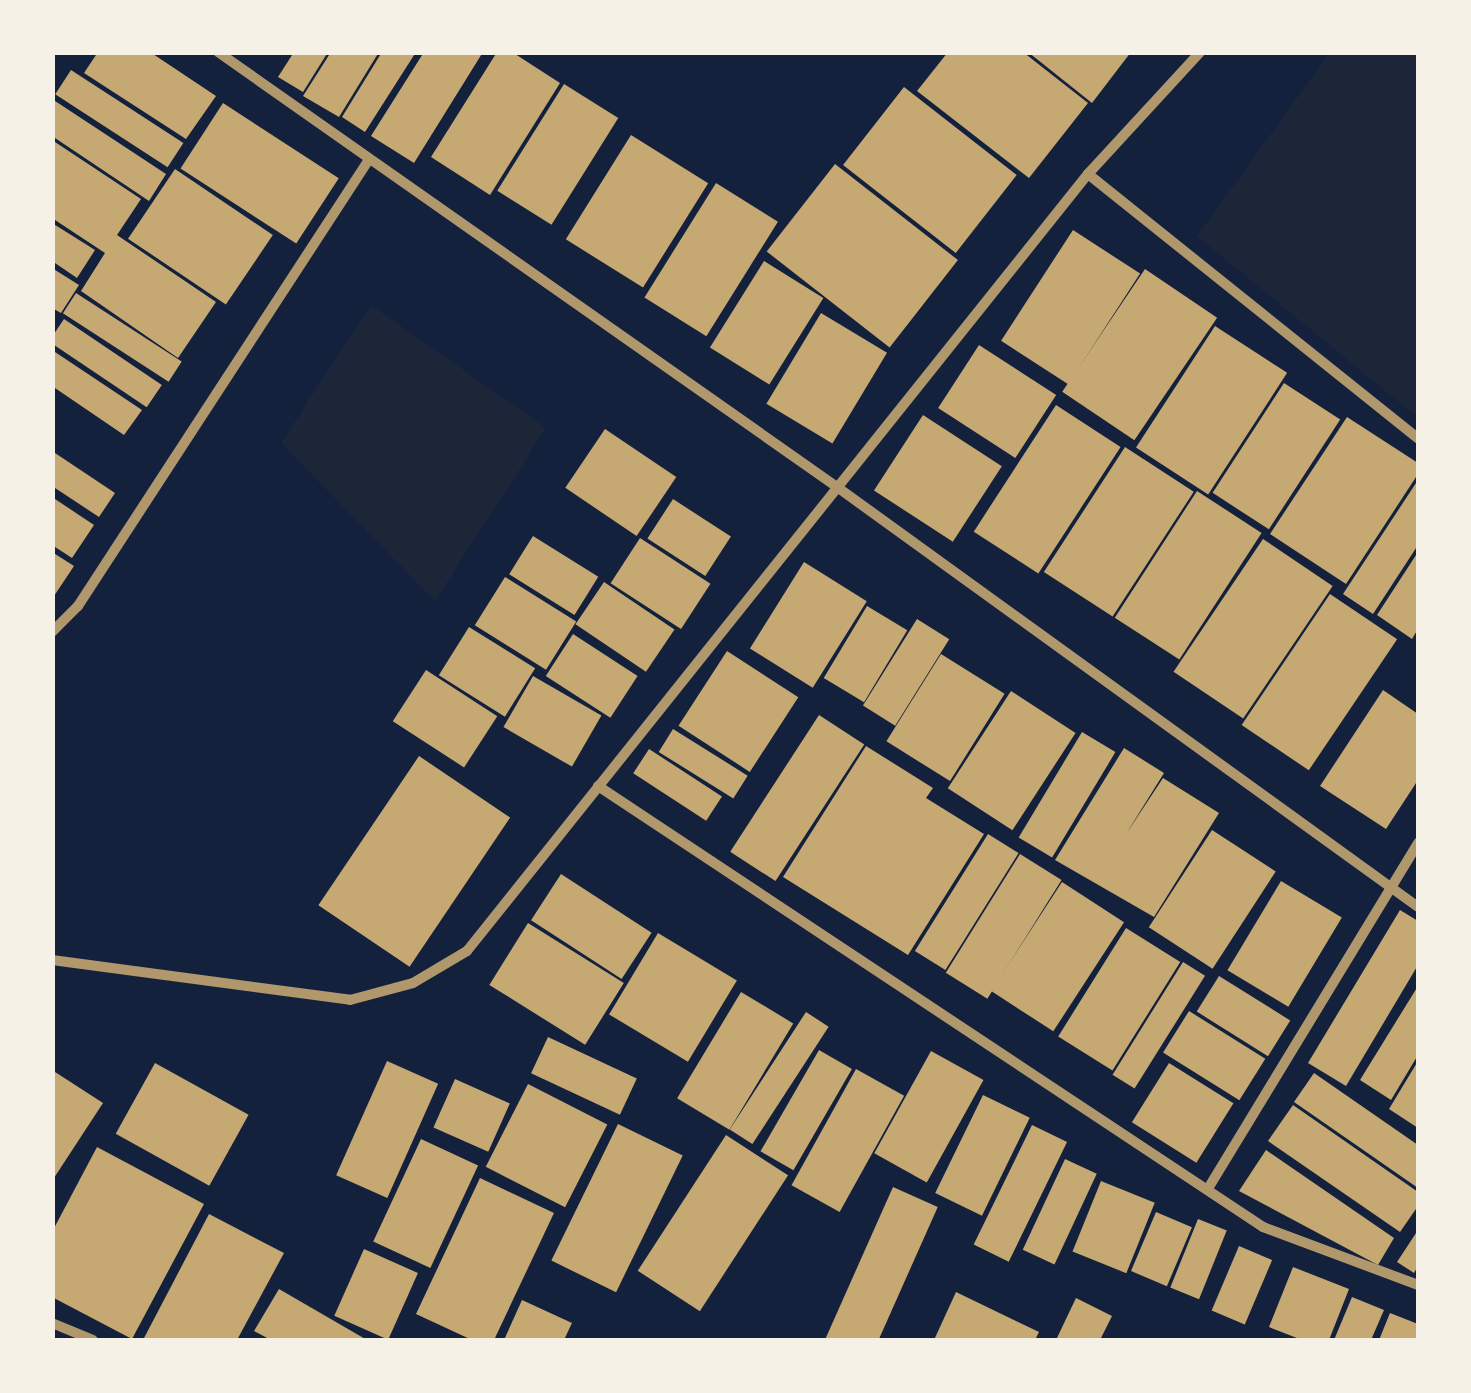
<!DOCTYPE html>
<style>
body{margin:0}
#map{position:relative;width:1471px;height:1393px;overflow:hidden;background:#14213d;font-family:"Roboto Condensed",sans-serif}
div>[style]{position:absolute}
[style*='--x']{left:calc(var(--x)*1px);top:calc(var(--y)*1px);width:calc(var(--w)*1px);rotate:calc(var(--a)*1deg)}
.green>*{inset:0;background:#1d2539}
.building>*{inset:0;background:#c6a872;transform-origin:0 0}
.minor>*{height:10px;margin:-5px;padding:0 5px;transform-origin:5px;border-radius:5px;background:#b1986c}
span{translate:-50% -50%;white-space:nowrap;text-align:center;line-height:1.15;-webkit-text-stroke:8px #f6f1e7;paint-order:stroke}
.frame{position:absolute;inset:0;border:55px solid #f6f1e7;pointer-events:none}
</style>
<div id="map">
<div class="green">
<div style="clip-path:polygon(1330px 52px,1418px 53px,1418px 418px,1197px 236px)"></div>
<div style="clip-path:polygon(371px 305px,546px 428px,435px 601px,281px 443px)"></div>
</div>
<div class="building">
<div style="clip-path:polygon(98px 52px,150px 52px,216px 96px,186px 139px,84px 73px)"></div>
<div style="clip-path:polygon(294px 52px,328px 52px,303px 92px,278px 77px)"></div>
<div style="clip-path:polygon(331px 52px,379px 52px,339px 117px,303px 96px)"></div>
<div style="clip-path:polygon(382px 52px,416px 52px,365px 132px,342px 117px)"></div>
<div style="clip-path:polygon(424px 52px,483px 52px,414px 163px,371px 136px)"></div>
<div style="clip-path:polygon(497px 52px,512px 52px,560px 83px,490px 195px,431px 157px)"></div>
<div style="clip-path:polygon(948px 52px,1023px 52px,1088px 103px,1029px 178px,917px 91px)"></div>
<div style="clip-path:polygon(1028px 52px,1131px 52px,1092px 103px)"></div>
<div style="left:71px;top:70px;width:134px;height:29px;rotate:33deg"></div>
<div style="left:564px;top:84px;width:64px;height:126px;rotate:32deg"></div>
<div style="left:904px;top:87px;width:143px;height:99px;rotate:38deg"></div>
<div style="clip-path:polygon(52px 99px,166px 174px,149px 201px,52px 136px)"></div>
<div style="left:223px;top:103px;width:138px;height:78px;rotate:33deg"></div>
<div style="left:631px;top:135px;width:91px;height:123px;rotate:32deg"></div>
<div style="clip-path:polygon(52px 140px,141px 199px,117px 235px,216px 302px,178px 358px,81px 291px,105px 253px,52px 218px)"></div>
<div style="left:835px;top:164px;width:156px;height:111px;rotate:38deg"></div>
<div style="left:175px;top:169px;width:118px;height:84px;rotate:34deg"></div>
<div style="left:716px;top:183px;width:73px;height:135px;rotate:32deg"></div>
<div style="clip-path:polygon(52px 223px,95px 250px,77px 278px,52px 261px)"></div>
<div style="left:1073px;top:230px;width:80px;height:132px;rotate:33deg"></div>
<div style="left:764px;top:261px;width:70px;height:102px;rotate:32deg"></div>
<div style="clip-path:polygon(52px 268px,79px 285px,61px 313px,52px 308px)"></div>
<div style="left:1145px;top:269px;width:87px;height:148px;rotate:34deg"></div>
<div style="left:76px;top:293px;width:126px;height:24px;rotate:33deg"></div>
<div style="left:821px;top:313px;width:77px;height:106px;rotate:31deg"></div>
<div style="left:64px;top:319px;width:118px;height:27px;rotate:34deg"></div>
<div style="left:1215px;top:326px;width:86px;height:145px;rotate:33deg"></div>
<div style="left:979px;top:345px;width:92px;height:75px;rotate:33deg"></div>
<div style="clip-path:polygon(52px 350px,142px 410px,124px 435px,52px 386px)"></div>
<div style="left:1284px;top:383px;width:67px;height:131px;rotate:33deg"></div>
<div style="left:1056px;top:405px;width:77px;height:151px;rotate:33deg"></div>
<div style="left:923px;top:415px;width:94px;height:90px;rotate:33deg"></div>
<div style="clip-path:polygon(1347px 417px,1418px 463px,1418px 474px,1346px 584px,1270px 534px)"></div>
<div style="left:605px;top:429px;width:86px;height:71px;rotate:34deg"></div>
<div style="left:1125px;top:447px;width:82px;height:149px;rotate:33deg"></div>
<div style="clip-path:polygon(52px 451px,115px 493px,99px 517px,52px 486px)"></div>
<div style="clip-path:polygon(1418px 480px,1418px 545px,1373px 614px,1343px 594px)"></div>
<div style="left:1197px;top:491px;width:77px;height:151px;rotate:33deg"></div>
<div style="clip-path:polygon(52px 497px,94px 525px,72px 558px,52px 545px)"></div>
<div style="left:673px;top:499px;width:69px;height:47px;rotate:33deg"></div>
<div style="left:533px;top:536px;width:77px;height:45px;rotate:32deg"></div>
<div style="left:640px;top:538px;width:84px;height:54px;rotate:33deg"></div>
<div style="left:1263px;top:539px;width:84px;height:160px;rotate:34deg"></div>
<div style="clip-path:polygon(52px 552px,74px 566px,52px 599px)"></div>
<div style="clip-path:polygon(1418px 552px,1418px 629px,1412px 639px,1377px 615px)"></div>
<div style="left:804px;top:562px;width:74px;height:102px;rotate:32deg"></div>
<div style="left:505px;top:577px;width:84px;height:57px;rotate:32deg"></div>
<div style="left:604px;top:582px;width:85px;height:51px;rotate:34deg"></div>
<div style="left:1330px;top:594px;width:81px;height:158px;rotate:34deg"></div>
<div style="left:867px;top:606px;width:47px;height:84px;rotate:31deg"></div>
<div style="left:917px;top:619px;width:38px;height:102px;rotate:32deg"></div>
<div style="left:469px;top:627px;width:78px;height:57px;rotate:32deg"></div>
<div style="left:573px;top:634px;width:77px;height:50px;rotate:33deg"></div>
<div style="left:727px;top:651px;width:85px;height:89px;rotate:33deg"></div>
<div style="left:941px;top:654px;width:75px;height:103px;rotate:32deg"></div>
<div style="left:426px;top:670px;width:85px;height:61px;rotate:33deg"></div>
<div style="left:533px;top:676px;width:79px;height:59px;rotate:30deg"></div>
<div style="clip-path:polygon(1383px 690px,1418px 714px,1418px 780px,1386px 829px,1320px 786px)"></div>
<div style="left:1011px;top:691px;width:77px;height:116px;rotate:33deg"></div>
<div style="left:819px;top:715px;width:54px;height:163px;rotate:33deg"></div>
<div style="left:673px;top:729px;width:88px;height:27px;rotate:32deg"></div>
<div style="left:1082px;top:732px;width:39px;height:123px;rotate:31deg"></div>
<div style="clip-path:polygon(866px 746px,933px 788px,926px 798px,984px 834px,908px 955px,783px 877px)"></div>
<div style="clip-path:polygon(1124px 748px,1164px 773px,1126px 834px,1163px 778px,1219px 813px,1154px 917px,1055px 860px)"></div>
<div style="left:649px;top:749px;width:87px;height:29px;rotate:33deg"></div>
<div style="left:419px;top:756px;width:110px;height:180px;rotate:34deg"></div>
<div style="left:1212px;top:830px;width:76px;height:116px;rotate:33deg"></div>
<div style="left:988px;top:834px;width:36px;height:138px;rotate:32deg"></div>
<div style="left:1020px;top:854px;width:49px;height:140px;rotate:32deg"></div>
<div style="left:561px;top:874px;width:108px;height:55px;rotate:33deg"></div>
<div style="left:1281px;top:881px;width:71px;height:104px;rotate:31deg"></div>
<div style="left:1062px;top:882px;width:74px;height:130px;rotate:33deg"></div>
<div style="clip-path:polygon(1400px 910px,1418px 921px,1418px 965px,1346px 1086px,1308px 1063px)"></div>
<div style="left:528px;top:923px;width:113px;height:73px;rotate:32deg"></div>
<div style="left:1126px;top:928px;width:64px;height:128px;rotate:32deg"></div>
<div style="left:658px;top:933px;width:92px;height:95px;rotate:31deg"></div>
<div style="left:1183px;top:962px;width:26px;height:133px;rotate:32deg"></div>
<div style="left:1219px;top:976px;width:84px;height:42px;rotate:32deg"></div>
<div style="clip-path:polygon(1418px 986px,1418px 1055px,1391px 1100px,1360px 1080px)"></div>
<div style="left:741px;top:992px;width:61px;height:124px;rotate:31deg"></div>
<div style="left:1189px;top:1011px;width:90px;height:49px;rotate:32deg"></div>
<div style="left:806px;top:1012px;width:27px;height:140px;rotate:33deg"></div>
<div style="left:548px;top:1037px;width:98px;height:40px;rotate:25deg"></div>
<div style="left:819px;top:1050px;width:38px;height:117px;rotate:30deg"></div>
<div style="left:931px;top:1051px;width:60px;height:117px;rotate:29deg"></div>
<div style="left:387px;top:1061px;width:56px;height:125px;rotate:24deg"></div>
<div style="clip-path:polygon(1418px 1061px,1418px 1128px,1389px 1109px)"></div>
<div style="left:155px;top:1063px;width:107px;height:81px;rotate:29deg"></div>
<div style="left:1169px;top:1063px;width:76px;height:70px;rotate:32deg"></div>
<div style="left:856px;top:1069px;width:55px;height:133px;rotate:29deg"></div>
<div style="clip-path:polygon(52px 1070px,103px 1103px,52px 1181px)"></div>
<div style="clip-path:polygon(1314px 1073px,1418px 1145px,1418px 1188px,1294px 1102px)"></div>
<div style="left:455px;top:1079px;width:60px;height:53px;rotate:24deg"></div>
<div style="left:528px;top:1084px;width:89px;height:93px;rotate:27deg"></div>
<div style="left:983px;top:1095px;width:52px;height:109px;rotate:26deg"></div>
<div style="clip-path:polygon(1293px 1105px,1418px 1192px,1418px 1206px,1400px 1232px,1268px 1141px)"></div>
<div style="left:618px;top:1124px;width:72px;height:152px;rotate:26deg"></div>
<div style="left:1032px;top:1125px;width:39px;height:133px;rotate:26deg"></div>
<div style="left:726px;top:1135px;width:74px;height:162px;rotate:33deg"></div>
<div style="left:421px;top:1139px;width:63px;height:113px;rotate:25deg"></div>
<div style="clip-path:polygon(97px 1147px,204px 1204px,132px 1339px,52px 1297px,52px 1232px)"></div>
<div style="clip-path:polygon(1266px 1150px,1394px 1238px,1378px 1265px,1239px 1191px)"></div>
<div style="left:1065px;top:1159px;width:35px;height:100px;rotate:25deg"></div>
<div style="clip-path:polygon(480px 1178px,554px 1213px,494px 1340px,472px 1340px,416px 1314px)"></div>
<div style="left:1101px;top:1181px;width:58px;height:76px;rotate:22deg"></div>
<div style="left:893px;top:1187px;width:49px;height:168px;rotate:24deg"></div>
<div style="left:1156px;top:1212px;width:39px;height:64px;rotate:23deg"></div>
<div style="clip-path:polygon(209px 1214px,284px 1253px,237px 1340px,143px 1340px)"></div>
<div style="left:1198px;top:1219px;width:31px;height:74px;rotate:22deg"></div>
<div style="clip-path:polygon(1418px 1230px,1418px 1266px,1414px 1273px,1397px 1262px)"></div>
<div style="left:1239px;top:1246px;width:36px;height:70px;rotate:23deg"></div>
<div style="left:364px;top:1249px;width:59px;height:73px;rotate:24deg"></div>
<div style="clip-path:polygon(1293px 1267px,1349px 1289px,1329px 1340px,1302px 1340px,1269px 1327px)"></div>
<div style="clip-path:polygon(279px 1289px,367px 1340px,271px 1340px,254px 1331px)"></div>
<div style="clip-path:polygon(956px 1292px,1039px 1332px,1035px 1340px,934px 1340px)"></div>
<div style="clip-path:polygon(1352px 1297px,1384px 1310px,1371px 1340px,1334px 1340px)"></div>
<div style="clip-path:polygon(1076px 1298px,1112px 1316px,1100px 1340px,1056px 1340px)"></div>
<div style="clip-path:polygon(522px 1300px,572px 1323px,564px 1340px,504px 1340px)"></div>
<div style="clip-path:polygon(1390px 1313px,1418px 1324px,1417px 1340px,1379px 1340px)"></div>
</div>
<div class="minor">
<div style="--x:218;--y:52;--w:757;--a:35.1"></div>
<div style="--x:837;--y:487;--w:717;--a:35.86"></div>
<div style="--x:1088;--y:174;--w:423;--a:38.7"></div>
<div style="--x:52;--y:632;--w:37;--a:-45"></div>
<div style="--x:78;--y:606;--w:531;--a:-56.91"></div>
<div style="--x:598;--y:786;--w:798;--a:33.55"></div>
<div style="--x:1263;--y:1227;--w:165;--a:20.5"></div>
<div style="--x:52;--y:960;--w:301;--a:7.6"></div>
<div style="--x:350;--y:1000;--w:65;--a:-15.1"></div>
<div style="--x:413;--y:983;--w:63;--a:-30.7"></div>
<div style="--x:467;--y:951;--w:995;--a:-51.37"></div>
<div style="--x:1088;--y:174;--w:166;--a:-47.4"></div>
<div style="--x:1209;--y:1187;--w:403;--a:-58.7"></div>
<div style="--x:52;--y:1323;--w:44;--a:22.5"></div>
</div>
<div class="frame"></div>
</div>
